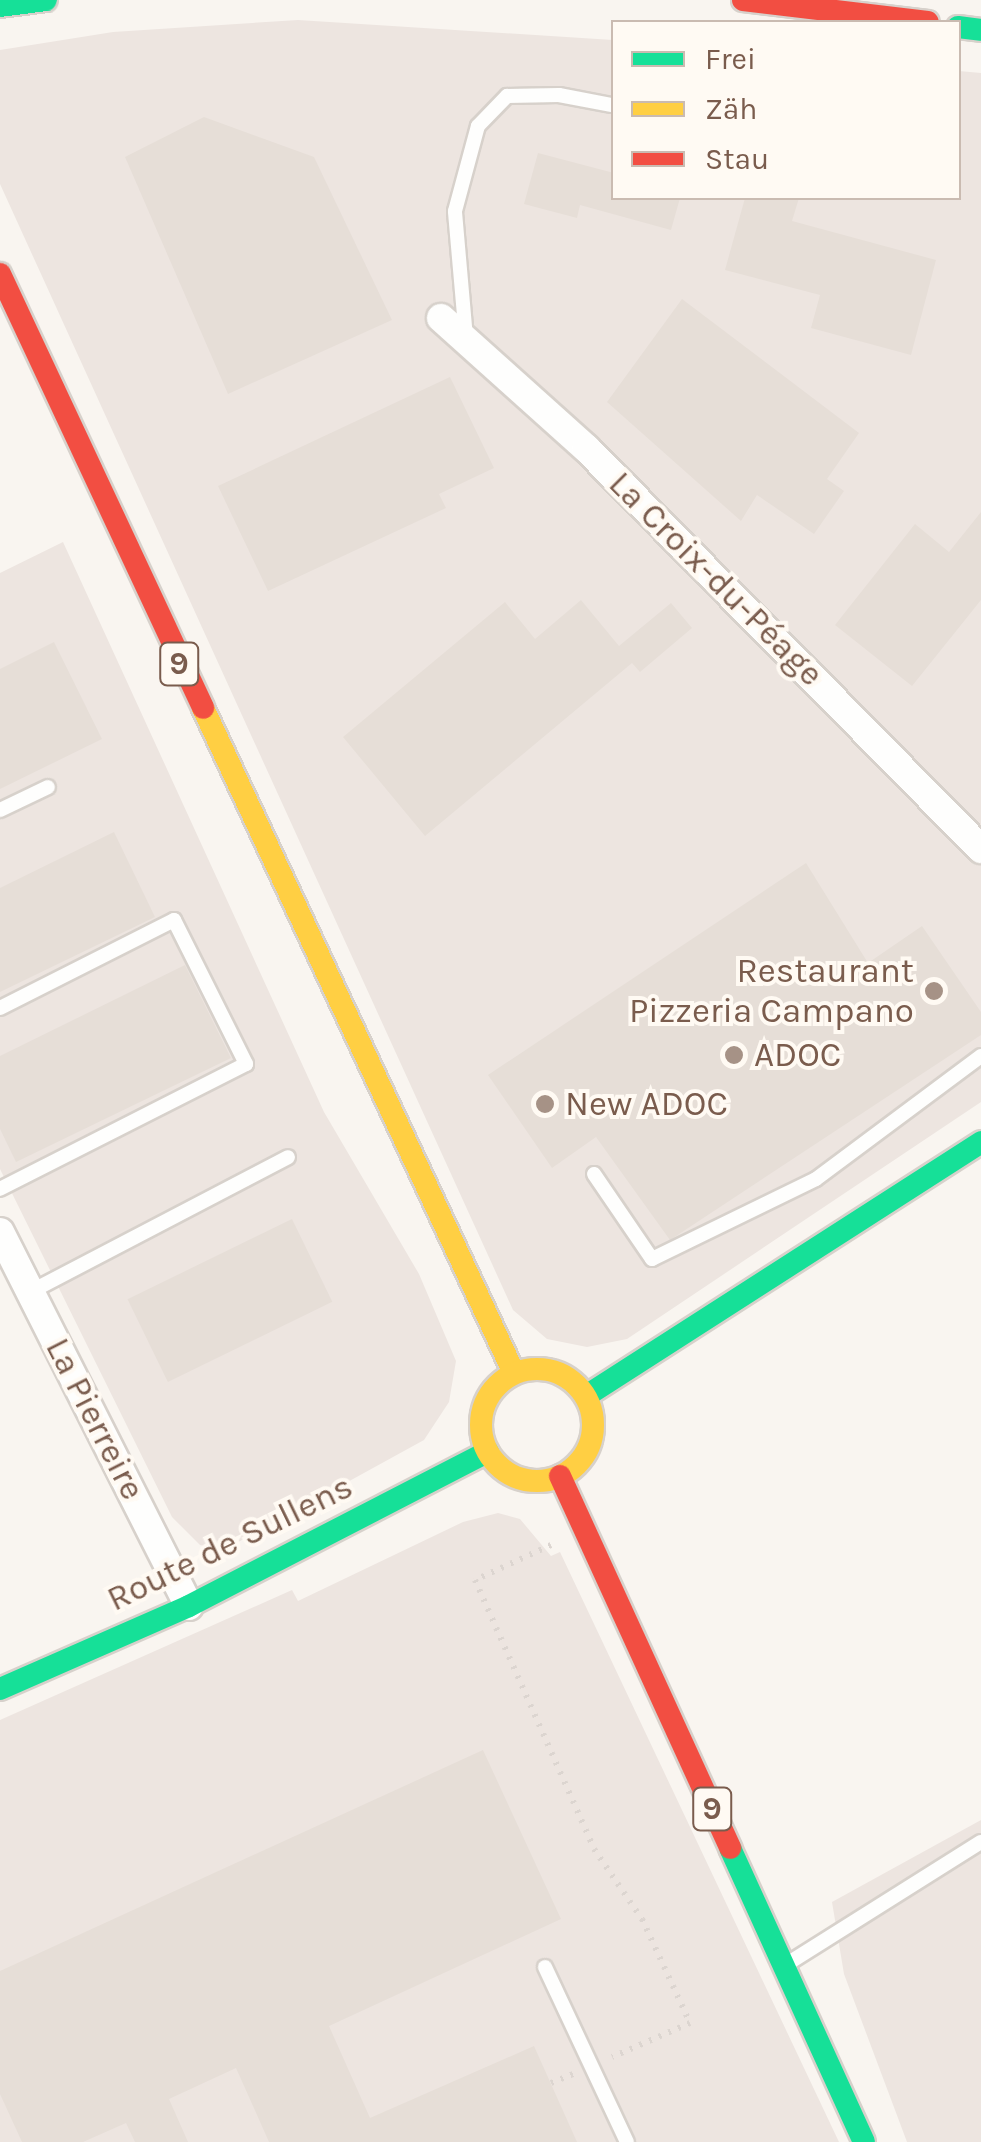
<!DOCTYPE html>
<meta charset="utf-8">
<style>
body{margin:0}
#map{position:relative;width:981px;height:2142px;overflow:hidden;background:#f9f5f0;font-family:Karla,sans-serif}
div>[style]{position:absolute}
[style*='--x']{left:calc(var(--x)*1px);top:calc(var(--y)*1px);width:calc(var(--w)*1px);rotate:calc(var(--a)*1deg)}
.industrial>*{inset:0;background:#ede5e0}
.building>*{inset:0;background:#e6ded7;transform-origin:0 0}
.path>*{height:6px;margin-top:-3px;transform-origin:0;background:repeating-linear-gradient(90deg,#dcd5d0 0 2.5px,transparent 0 10.5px)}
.roads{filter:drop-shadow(2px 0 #d7d1cb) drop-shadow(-2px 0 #d7d1cb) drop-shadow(0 2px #d7d1cb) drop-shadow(0 -2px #d7d1cb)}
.lane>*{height:14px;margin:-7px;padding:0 7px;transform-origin:7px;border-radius:7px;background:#fefefd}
.street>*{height:28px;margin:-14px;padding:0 14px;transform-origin:14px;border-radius:14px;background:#fefefd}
.fast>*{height:22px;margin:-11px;padding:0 11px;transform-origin:11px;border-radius:11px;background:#16e098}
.slow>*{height:22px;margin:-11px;padding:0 11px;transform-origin:11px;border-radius:11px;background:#ffcf43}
.slow>.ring{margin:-11px;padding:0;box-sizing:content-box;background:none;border:22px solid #ffcf43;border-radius:50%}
.jam>*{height:22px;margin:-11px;padding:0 11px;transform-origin:11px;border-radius:11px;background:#f24e42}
.dots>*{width:28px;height:28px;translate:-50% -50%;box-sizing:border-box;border:5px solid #fffaf3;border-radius:50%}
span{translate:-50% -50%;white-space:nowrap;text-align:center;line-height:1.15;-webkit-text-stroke:8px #fffaf3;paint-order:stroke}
.shield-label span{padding:2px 8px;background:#fffaf3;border:2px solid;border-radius:8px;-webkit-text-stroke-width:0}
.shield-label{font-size:32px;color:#7a5c4d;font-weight:700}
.street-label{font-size:35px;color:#7a5c4d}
.poi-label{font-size:35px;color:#7a5c4d}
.right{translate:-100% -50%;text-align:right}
.left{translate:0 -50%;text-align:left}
.legend{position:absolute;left:611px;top:20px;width:350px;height:180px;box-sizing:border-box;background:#fffaf3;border:2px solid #cabbb1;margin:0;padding:12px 18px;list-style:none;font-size:30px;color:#7a5c4d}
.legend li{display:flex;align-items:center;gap:20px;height:50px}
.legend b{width:50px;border:2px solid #cabbb1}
</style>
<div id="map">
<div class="industrial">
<div style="clip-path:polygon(298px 20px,613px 40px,614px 198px,958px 198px,959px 71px,981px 73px,981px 1102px,627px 1339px,587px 1347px,547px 1339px,513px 1310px,0 184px,0 50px,113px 32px)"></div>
<div style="clip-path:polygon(63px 542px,324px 1112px,419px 1274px,456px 1361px,449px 1402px,424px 1440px,222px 1551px,200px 1545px,172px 1517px,0 1169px,0 573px)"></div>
<div style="clip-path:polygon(498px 1513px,520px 1519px,551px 1556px,560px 1552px,839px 2142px,0 2142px,0 1720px,292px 1590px,298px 1601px,463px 1522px)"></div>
<div style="clip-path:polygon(981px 1820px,981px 2142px,907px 2142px,844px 1974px,832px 1902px)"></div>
</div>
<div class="building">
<div style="clip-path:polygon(204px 117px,314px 157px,392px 320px,228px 394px,125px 157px)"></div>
<div style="clip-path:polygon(538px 153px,614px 173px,614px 198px,680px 198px,671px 230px,580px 205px,577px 218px,524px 204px)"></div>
<div style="clip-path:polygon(745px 198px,799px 198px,792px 221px,936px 260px,911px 355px,811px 328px,820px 295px,725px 270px)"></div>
<div style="clip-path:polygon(682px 299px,859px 433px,827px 479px,844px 491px,814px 534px,757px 495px,741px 521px,607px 402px)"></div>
<div style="clip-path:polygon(450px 377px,494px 468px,439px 494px,446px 508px,268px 591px,218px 486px)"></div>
<div style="clip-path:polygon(981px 512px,981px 600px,912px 686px,835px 625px,915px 524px,949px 552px)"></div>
<div style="clip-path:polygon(581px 600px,619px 646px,671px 603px,692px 628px,640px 672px,632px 663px,425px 836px,343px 737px,505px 602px,535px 639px)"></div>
<div style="clip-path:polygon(54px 642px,102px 739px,0 789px,0 669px)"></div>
<div style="clip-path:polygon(114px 832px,155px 917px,0 992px,0 888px)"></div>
<div style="clip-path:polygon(806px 863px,868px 963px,922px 926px,981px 1012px,981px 1035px,670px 1240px,596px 1137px,552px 1168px,488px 1075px)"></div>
<div style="clip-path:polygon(185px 965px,231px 1058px,16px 1162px,0 1129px,0 1056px)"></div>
<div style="left:292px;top:1219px;width:92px;height:183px;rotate:64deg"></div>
<div style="clip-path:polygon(483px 1750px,561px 1919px,329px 2026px,370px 2118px,534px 2046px,577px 2142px,269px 2142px,236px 2068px,169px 2099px,188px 2142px,135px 2142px,126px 2123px,83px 2142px,22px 2142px,0 2094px,0 1971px)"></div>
</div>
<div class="path">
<div style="--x:551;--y:1545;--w:84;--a:155.3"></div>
<div style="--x:475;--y:1580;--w:294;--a:66.1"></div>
<div style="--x:594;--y:1849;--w:85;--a:55.6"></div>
<div style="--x:642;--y:1919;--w:115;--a:65.2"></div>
<div style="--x:690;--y:2023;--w:85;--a:156.4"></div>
<div style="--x:551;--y:2083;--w:24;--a:-22"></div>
</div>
<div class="roads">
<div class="lane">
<div style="--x:466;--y:338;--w:127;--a:-95"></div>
<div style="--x:455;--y:211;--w:88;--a:-74.9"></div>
<div style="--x:478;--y:126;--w:42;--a:-46"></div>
<div style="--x:507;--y:96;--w:52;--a:-1.1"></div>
<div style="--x:559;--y:95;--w:54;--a:10.7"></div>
<div style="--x:0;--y:810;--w:53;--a:-25.6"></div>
<div style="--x:0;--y:1008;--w:195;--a:-26.8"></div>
<div style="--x:174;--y:920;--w:161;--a:63.4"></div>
<div style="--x:246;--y:1064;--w:276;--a:153.1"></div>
<div style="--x:594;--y:1174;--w:103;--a:55.7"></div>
<div style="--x:652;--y:1259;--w:182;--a:-26"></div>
<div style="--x:816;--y:1179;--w:206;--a:-36.7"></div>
<div style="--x:30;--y:1292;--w:291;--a:-27.6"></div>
<div style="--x:787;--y:1964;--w:229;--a:-32.2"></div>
<div style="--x:545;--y:1967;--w:193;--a:64.9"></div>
</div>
<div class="street">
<div style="--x:441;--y:318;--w:195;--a:41.9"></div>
<div style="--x:586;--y:448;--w:563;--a:45.43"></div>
<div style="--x:0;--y:1232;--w:419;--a:63.2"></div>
</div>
<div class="fast">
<div style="--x:0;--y:6;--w:46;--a:-7.4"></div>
<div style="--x:958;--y:27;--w:23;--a:7"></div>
<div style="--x:586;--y:1396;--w:470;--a:-32.7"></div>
<div style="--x:0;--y:1689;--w:206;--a:-23.7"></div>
<div style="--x:189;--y:1606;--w:336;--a:-27.3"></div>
<div style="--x:730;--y:1848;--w:323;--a:65.5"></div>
</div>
<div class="slow">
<div style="--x:203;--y:708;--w:734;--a:64.94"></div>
<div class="ring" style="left:481px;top:1369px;width:90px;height:90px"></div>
</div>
<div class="jam">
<div style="--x:743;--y:0;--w:186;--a:6.8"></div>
<div style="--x:0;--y:274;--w:479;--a:64.9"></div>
<div style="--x:560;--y:1476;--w:409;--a:65.4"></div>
</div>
</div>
<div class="dots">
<div style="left:934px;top:991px;background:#a69286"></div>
<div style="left:734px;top:1055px;background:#a69286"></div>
<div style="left:545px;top:1104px;background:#a69286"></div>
</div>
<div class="shield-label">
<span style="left:179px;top:664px">9</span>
<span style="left:712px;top:1809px">9</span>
</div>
<div class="street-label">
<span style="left:716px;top:579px;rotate:45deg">La Croix-du-Péage</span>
<span style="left:95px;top:1419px;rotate:63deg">La Pierreire</span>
<span style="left:230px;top:1543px;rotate:-26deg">Route de Sullens</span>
</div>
<div class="poi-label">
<span class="right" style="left:914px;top:991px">Restaurant<br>Pizzeria Campano</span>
<span class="left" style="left:754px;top:1055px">ADOC</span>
<span class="left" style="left:565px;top:1104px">New ADOC</span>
</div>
<ul class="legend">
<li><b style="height:12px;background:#16e098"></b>Frei</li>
<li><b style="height:12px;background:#ffcf43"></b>Zäh</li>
<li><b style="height:12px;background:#f24e42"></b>Stau</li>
</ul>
</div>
